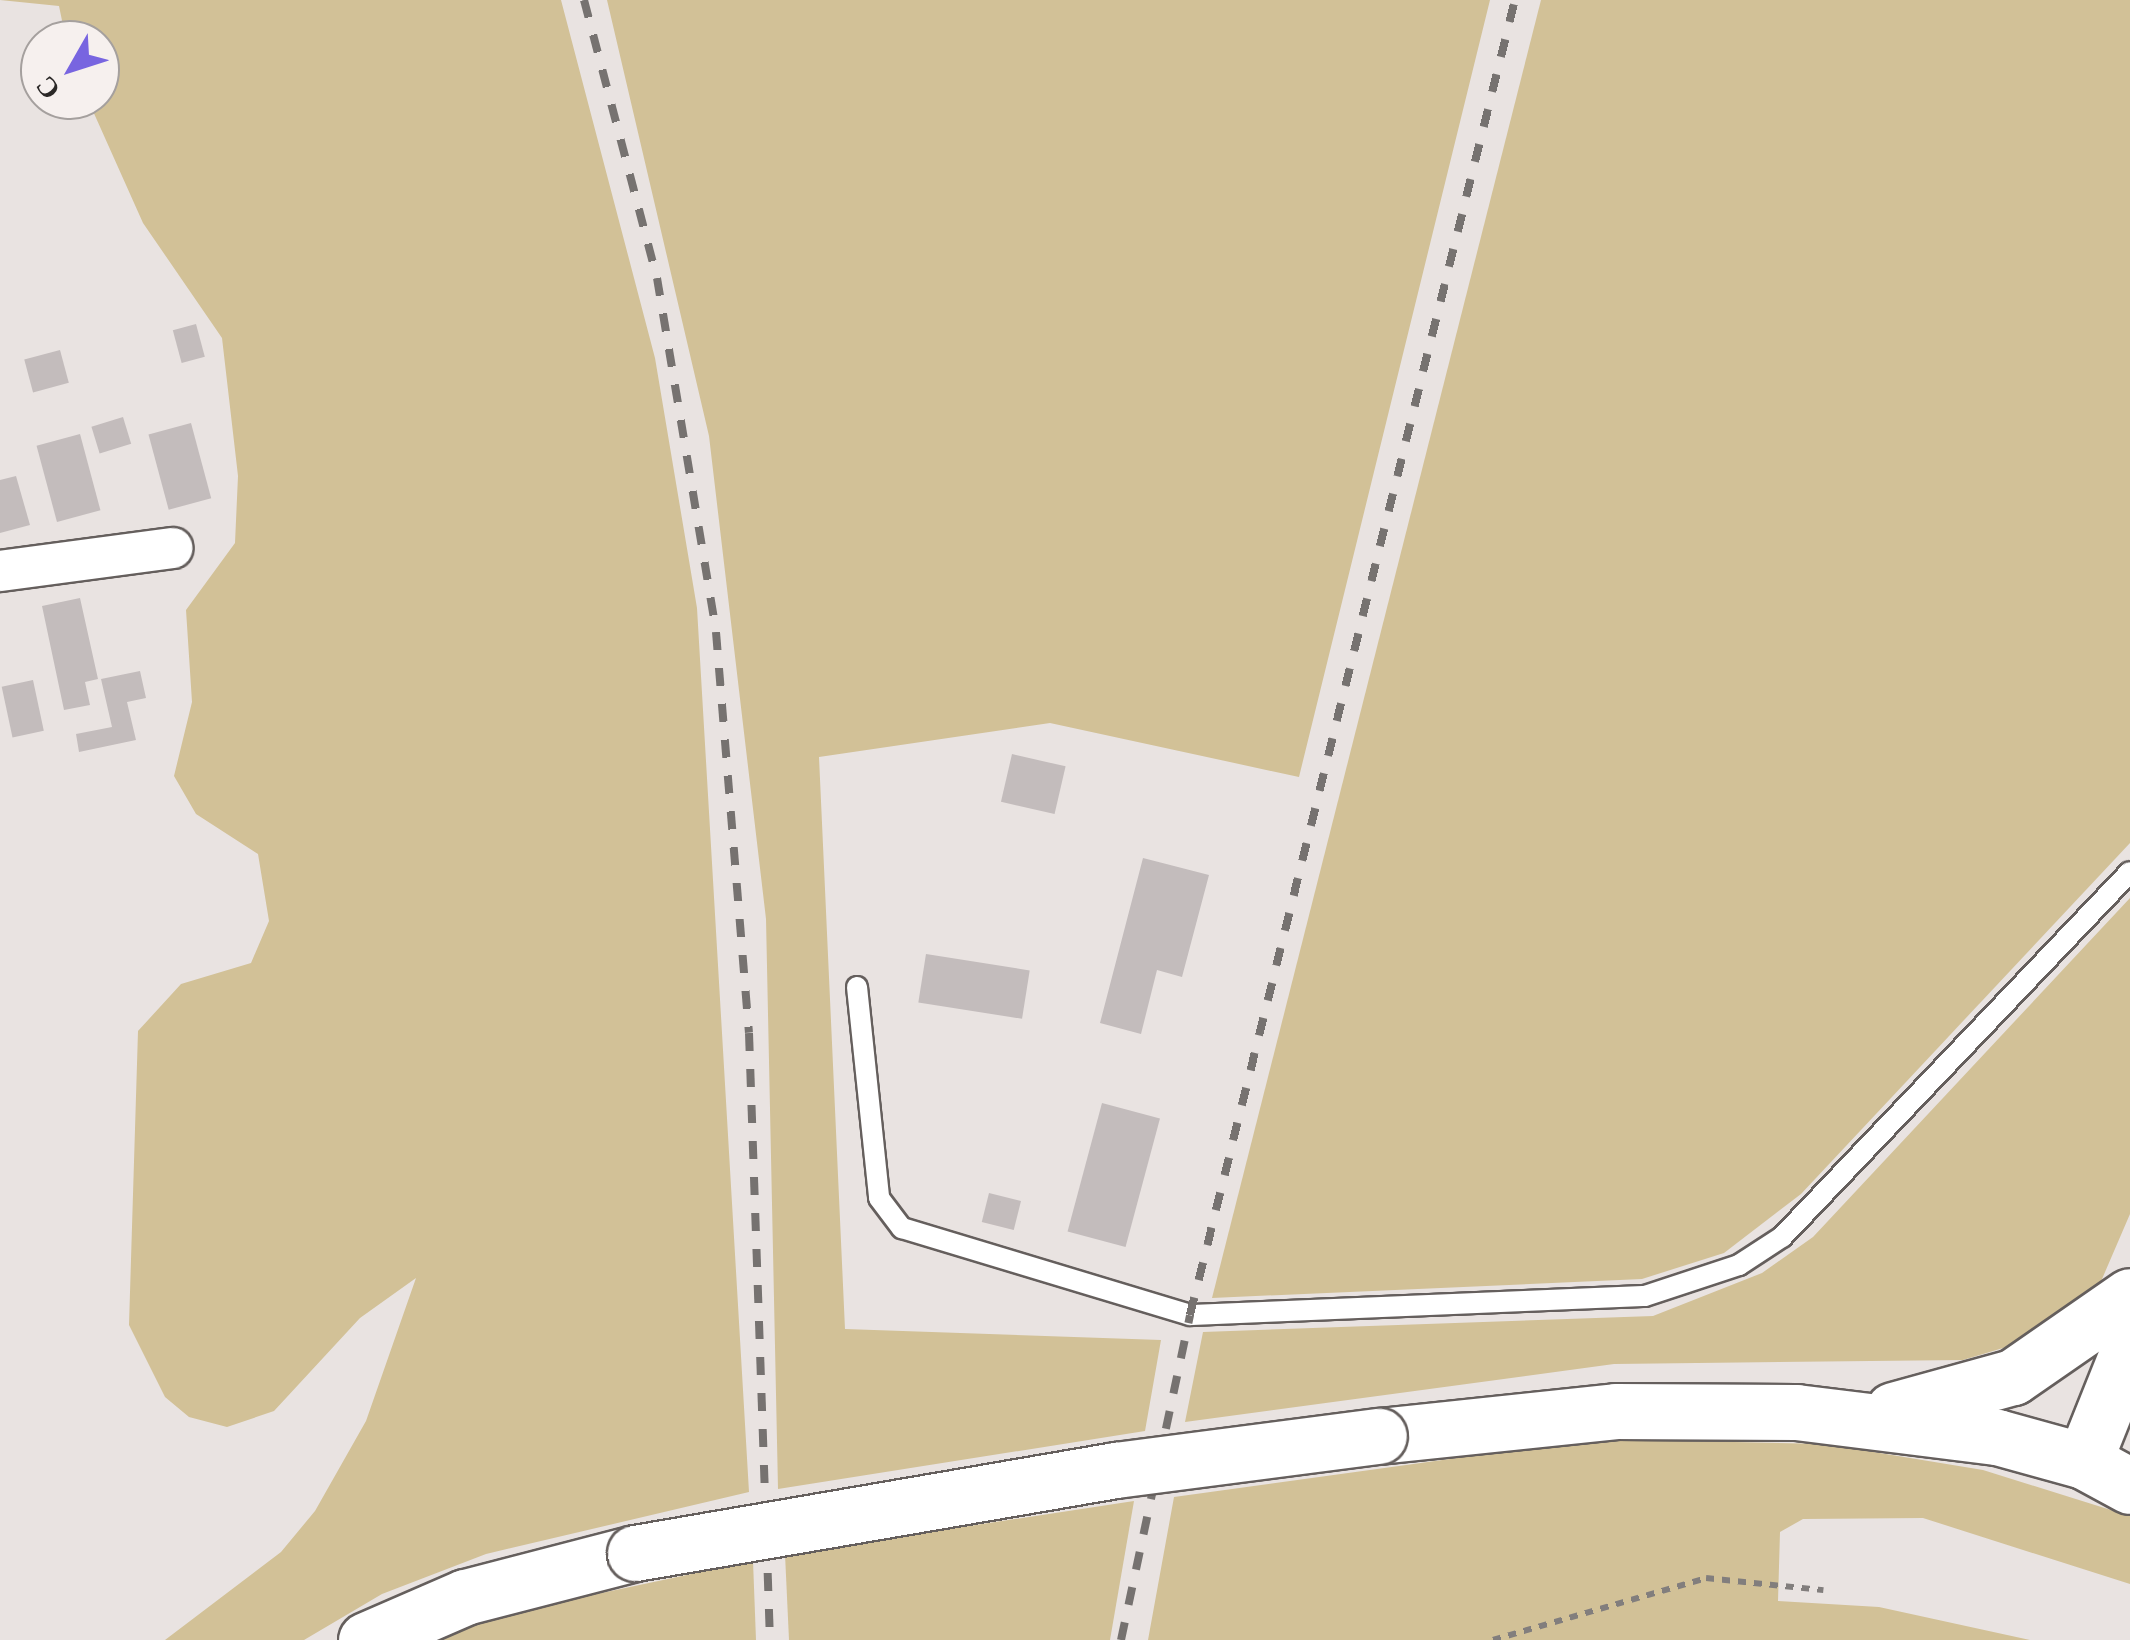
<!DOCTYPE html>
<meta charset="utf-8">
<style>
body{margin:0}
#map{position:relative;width:2130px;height:1640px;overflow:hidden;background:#e9e3e1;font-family:"Times New Roman",serif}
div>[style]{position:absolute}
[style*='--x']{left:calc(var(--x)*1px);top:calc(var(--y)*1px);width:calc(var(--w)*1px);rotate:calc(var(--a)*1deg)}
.green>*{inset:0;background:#d2c197}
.building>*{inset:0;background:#c3bcbc;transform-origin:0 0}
.path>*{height:6px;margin-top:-3px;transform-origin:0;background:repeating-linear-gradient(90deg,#827e7d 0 8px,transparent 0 16px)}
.roads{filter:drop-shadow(2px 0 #655f5d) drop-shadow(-2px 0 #655f5d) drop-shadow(0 2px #655f5d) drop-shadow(0 -2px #655f5d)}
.service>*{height:20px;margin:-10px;padding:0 10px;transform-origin:10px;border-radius:10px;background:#fff}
.minor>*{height:40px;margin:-20px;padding:0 20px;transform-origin:20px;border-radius:20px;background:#fff}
.secondary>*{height:55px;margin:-27.5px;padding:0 27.5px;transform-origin:27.5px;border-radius:27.5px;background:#fff}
.rail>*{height:8px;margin-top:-4px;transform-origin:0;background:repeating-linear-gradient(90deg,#767270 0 18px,transparent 0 36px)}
.bridges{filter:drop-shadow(2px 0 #655f5d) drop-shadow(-2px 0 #655f5d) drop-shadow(0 2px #655f5d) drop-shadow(0 -2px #655f5d)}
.secondary-bridge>*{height:55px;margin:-27.5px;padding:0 27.5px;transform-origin:27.5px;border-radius:27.5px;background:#fff}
span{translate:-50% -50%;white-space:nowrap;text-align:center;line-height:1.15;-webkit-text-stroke:10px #f6f0ee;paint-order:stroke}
.north{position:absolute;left:20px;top:20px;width:100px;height:100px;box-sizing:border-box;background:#f6f0ee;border:2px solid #a5a09e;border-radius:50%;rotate:231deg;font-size:28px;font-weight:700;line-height:40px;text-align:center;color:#2b2827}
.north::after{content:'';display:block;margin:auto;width:35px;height:45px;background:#7865e0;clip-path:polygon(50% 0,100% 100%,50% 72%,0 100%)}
</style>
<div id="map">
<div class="green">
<div style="clip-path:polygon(0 0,561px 0,655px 358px,697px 608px,749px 1492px,486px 1554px,382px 1594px,304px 1640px,165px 1640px,281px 1552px,315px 1511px,366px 1421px,416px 1278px,360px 1318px,274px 1411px,227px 1427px,189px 1417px,165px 1397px,129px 1325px,138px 1031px,181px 984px,251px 963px,269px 921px,258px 854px,196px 814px,174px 776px,192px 702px,186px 610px,235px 543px,238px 476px,222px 338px,143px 223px,88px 100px,100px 100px,100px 40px,66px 40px,59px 6px)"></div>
<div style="clip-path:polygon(607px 0,1490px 0,1299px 777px,1050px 723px,819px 757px,845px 1329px,1161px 1340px,1145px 1431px,778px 1489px,766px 919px,709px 436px)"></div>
<div style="clip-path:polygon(1541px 0,2130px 0,2130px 843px,1801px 1194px,1724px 1253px,1642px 1279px,1212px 1298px)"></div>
<div style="clip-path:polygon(2130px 898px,2130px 1214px,2096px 1293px,2033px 1339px,1963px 1360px,1614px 1364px,1185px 1422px,1203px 1332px,1653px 1316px,1762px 1273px,1813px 1237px)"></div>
<div style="clip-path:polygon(1596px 1439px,1825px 1444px,1983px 1470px,2130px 1516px,2130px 1584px,1923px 1518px,1803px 1519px,1780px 1532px,1778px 1601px,1879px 1607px,2030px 1640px,1148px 1640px,1174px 1497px)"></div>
<div style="clip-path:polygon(1134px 1501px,1110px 1640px,789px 1640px,785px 1554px)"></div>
<div style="clip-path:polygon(753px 1561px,756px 1640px,425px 1640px,483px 1618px)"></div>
</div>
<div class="building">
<div style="left:196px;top:324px;width:34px;height:24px;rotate:75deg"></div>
<div style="left:60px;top:350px;width:34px;height:37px;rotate:75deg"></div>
<div style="left:123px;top:417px;width:28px;height:33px;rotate:73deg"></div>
<div style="left:191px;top:423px;width:78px;height:44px;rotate:75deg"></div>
<div style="left:80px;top:434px;width:79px;height:45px;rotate:75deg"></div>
<div style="clip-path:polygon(16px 476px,30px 525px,0 533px,0 480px)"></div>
<div style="clip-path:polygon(80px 598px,98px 679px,85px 682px,90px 705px,64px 710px,42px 606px)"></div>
<div style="clip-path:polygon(140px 671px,146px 698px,127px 702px,136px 740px,79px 752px,76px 734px,112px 727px,101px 679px)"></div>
<div style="left:33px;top:680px;width:52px;height:32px;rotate:78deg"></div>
<div style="left:1012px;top:754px;width:55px;height:49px;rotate:13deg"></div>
<div style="clip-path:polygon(1143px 858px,1209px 875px,1182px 977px,1157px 970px,1141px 1034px,1100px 1023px)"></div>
<div style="left:926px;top:954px;width:105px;height:49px;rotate:9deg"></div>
<div style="left:1102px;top:1103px;width:60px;height:133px;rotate:15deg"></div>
<div style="left:989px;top:1193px;width:33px;height:30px;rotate:14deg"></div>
</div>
<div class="path">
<div style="--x:1493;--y:1640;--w:222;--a:-16.2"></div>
<div style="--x:1706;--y:1578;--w:118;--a:5.9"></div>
</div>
<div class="roads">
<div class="service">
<div style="--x:857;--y:987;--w:212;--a:84"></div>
<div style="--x:879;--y:1198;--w:38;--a:53"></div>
<div style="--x:902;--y:1228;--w:301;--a:16.8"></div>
<div style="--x:1190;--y:1315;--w:455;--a:-2.4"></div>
<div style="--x:1645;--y:1296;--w:99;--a:-18.3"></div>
<div style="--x:1739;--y:1265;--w:51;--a:-33.1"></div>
<div style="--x:1782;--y:1237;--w:504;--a:-46.37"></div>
</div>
<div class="minor">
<div style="--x:0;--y:571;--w:174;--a:-7.6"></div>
</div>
<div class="secondary">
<div style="--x:1893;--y:1410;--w:124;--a:-15.4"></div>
<div style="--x:2013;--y:1377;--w:142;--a:-34.7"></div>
<div style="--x:1379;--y:1436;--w:238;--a:-6"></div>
<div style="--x:1616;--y:1411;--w:180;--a:0.3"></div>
<div style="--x:1796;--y:1412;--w:203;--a:7.1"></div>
<div style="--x:1997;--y:1437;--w:90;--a:15.4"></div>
<div style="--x:2084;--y:1461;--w:52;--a:28.5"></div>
<div style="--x:2084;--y:1461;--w:124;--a:-68.2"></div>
<div style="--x:366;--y:1640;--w:108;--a:-23.5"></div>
<div style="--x:465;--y:1597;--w:176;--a:-14.5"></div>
</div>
</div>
<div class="rail">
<div style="--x:584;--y:0;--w:287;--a:75.3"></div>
<div style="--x:657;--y:278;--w:359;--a:80.5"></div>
<div style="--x:716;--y:632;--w:402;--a:85.3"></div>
<div style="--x:749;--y:1033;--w:607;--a:88.02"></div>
<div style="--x:1121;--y:1640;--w:332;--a:-78"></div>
<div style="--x:1190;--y:1315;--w:1355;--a:-76.12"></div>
</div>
<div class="bridges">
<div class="secondary-bridge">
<div style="--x:635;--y:1553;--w:488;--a:-9.8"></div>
<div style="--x:1116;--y:1470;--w:265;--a:-7.4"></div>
</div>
</div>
<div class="north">С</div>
</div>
